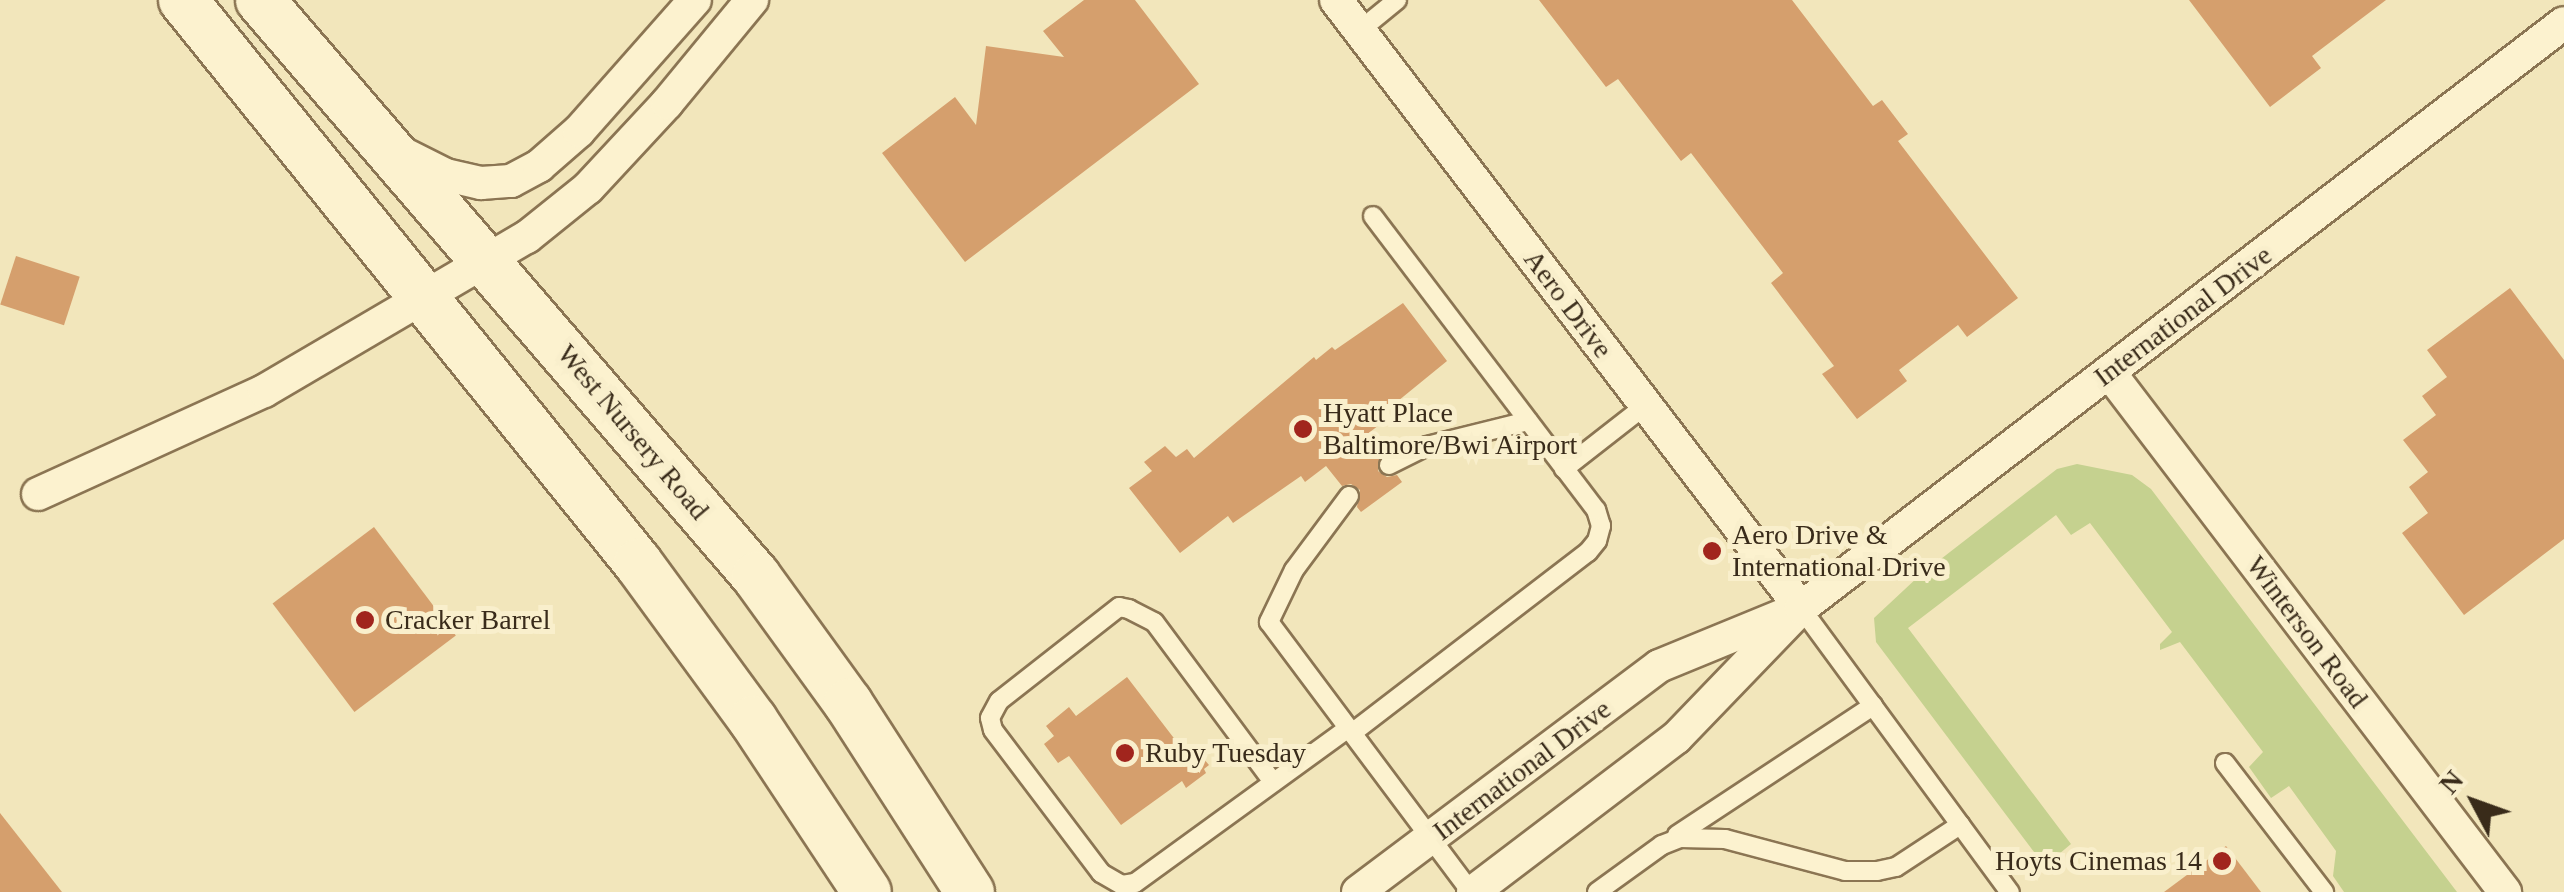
<!DOCTYPE html>
<style>
body{margin:0}
#map{position:relative;width:2564px;height:892px;overflow:hidden;background:#f2e6bb;font-family:Georgia,serif}
div>[style]{position:absolute}
[style*='--x']{left:calc(var(--x)*1px);top:calc(var(--y)*1px);width:calc(var(--w)*1px);rotate:calc(var(--a)*1deg)}
.green>*{inset:0;background:#c5d18f}
.building>*{inset:0;background:#d59f6d;transform-origin:0 0}
.roads{filter:drop-shadow(2px 0 #8b7553) drop-shadow(-2px 0 #8b7553) drop-shadow(0 2px #8b7553) drop-shadow(0 -2px #8b7553)}
.service>*{height:18px;margin:-9px;padding:0 9px;transform-origin:9px;border-radius:9px;background:#fcf2cf}
.minor>*{height:32px;margin:-16px;padding:0 16px;transform-origin:16px;border-radius:16px;background:#fcf2cf}
.secondary>*{height:48px;margin:-24px;padding:0 24px;transform-origin:24px;border-radius:24px;background:#fcf2cf}
.dots>*{width:28px;height:28px;translate:-50% -50%;box-sizing:border-box;border:5px solid #f9efcc;border-radius:50%}
span{translate:-50% -50%;white-space:nowrap;text-align:center;line-height:1.15;-webkit-text-stroke:10px #f9efcc;paint-order:stroke}
.street-label{font-size:28px;color:#392b1a}
.poi-label{font-size:28px;color:#392b1a}
.left{translate:0 -50%;text-align:left}
.right{translate:-100% -50%;text-align:right}
.north{position:absolute;left:2424px;top:752px;width:100px;height:100px;-webkit-text-stroke:8px #f9efcc;paint-order:stroke;rotate:311deg;font-size:28px;font-weight:700;line-height:40px;text-align:center;color:#392b1a}
.north::after{content:'';display:block;margin:auto;width:35px;height:45px;background:#392b1a;clip-path:polygon(50% 0,100% 100%,50% 72%,0 100%)}
</style>
<div id="map">
<div class="green">
<div style="clip-path:polygon(2077px 464px,2132px 475px,2151px 489px,2457px 892px,2344px 892px,2333px 876px,2336px 851px,2289px 786px,2271px 798px,2249px 767px,2263px 752px,2180px 642px,2160px 650px,2160px 644px,2172px 632px,2090px 523px,2071px 535px,2056px 515px,1908px 628px,2071px 844px,2053px 859px,2045px 861px,2037px 856px,1876px 642px,1874px 618px,1919px 576px,2057px 469px)"></div>
</div>
<div class="building">
<div style="clip-path:polygon(1084px 0,1135px 0,1199px 84px,965px 262px,882px 153px,955px 97px,976px 125px,986px 46px,1064px 57px,1043px 31px)"></div>
<div style="clip-path:polygon(1539px 0,1792px 0,1873px 106px,1882px 100px,1908px 134px,1898px 141px,2018px 298px,1967px 337px,1958px 325px,1899px 370px,1907px 381px,1857px 419px,1822px 374px,1834px 366px,1771px 283px,1783px 273px,1691px 153px,1681px 161px,1618px 79px,1606px 87px)"></div>
<div style="clip-path:polygon(2189px 0,2386px 0,2312px 56px,2321px 68px,2270px 107px)"></div>
<div style="left:16px;top:256px;width:67px;height:51px;rotate:18deg"></div>
<div style="clip-path:polygon(2510px 288px,2564px 360px,2564px 539px,2464px 615px,2402px 533px,2428px 513px,2409px 487px,2428px 472px,2403px 440px,2436px 415px,2422px 396px,2447px 377px,2427px 350px)"></div>
<div style="clip-path:polygon(1403px 303px,1447px 361px,1382px 414px,1387px 419px,1366px 435px,1382px 455px,1378px 471px,1387px 477px,1397px 475px,1402px 482px,1361px 512px,1357px 507px,1360px 490px,1351px 484px,1342px 486px,1326px 466px,1305px 482px,1301px 476px,1233px 523px,1228px 516px,1180px 553px,1129px 488px,1152px 471px,1144px 462px,1165px 446px,1176px 457px,1187px 449px,1194px 458px,1314px 357px,1316px 360px,1332px 347px,1335px 350px)"></div>
<div style="left:374px;top:527px;width:136px;height:127px;rotate:53deg"></div>
<div style="clip-path:polygon(1127px 677px,1183px 750px,1191px 744px,1209px 765px,1204px 769px,1206px 773px,1186px 788px,1182px 781px,1121px 825px,1069px 756px,1058px 763px,1044px 744px,1054px 736px,1046px 726px,1069px 707px,1076px 716px)"></div>
<div style="clip-path:polygon(0 813px,62px 892px,0 892px)"></div>
<div style="clip-path:polygon(2226px 846px,2261px 892px,2164px 892px)"></div>
</div>
<div class="roads">
<div class="service">
<div style="--x:1359;--y:31;--w:49;--a:-39.2"></div>
<div style="--x:1389;--y:465;--w:42;--a:-26.6"></div>
<div style="--x:1427;--y:446;--w:104;--a:-13.9"></div>
<div style="--x:1564;--y:469;--w:104;--a:-38"></div>
<div style="--x:1349;--y:496;--w:92;--a:126.6"></div>
<div style="--x:1294;--y:570;--w:58;--a:115.7"></div>
<div style="--x:1269;--y:622;--w:337;--a:53.2"></div>
<div style="--x:1801;--y:608;--w:353;--a:53.7"></div>
<div style="--x:1352;--y:733;--w:297;--a:-37.5"></div>
<div style="--x:1588;--y:552;--w:14;--a:-51"></div>
<div style="--x:1597;--y:541;--w:16;--a:-75"></div>
<div style="--x:1601;--y:526;--w:17;--a:-107"></div>
<div style="--x:1596;--y:510;--w:369;--a:-127.2"></div>
<div style="--x:2225;--y:763;--w:163;--a:52.5"></div>
<div style="--x:1273;--y:782;--w:199;--a:-126.6"></div>
<div style="--x:1154;--y:622;--w:28;--a:-153"></div>
<div style="--x:1129;--y:609;--w:10;--a:-169"></div>
<div style="--x:1119;--y:607;--w:152;--a:141.9"></div>
<div style="--x:999;--y:701;--w:19;--a:118"></div>
<div style="--x:990;--y:718;--w:12;--a:76"></div>
<div style="--x:993;--y:730;--w:179;--a:52.9"></div>
<div style="--x:1101;--y:873;--w:24;--a:30"></div>
<div style="--x:1122;--y:885;--w:13;--a:-9"></div>
<div style="--x:1135;--y:883;--w:263;--a:-36"></div>
<div style="--x:1677;--y:835;--w:235;--a:-33.4"></div>
<div style="--x:1597;--y:892;--w:80;--a:-35.9"></div>
<div style="--x:1662;--y:845;--w:19;--a:-21"></div>
<div style="--x:1680;--y:838;--w:45;--a:1.3"></div>
<div style="--x:1725;--y:839;--w:124;--a:14.9"></div>
<div style="--x:1845;--y:871;--w:32;--a:0"></div>
<div style="--x:1877;--y:871;--w:19;--a:-12"></div>
<div style="--x:1896;--y:867;--w:77;--a:-33.3"></div>
</div>
<div class="minor">
<div style="--x:1336;--y:0;--w:765;--a:52.59"></div>
<div style="--x:402;--y:153;--w:49;--a:26.6"></div>
<div style="--x:446;--y:175;--w:36;--a:13"></div>
<div style="--x:481;--y:183;--w:30;--a:-4"></div>
<div style="--x:511;--y:181;--w:32;--a:-28"></div>
<div style="--x:539;--y:166;--w:53;--a:-41.2"></div>
<div style="--x:579;--y:131;--w:175;--a:-48.5"></div>
<div style="--x:2109;--y:372;--w:654;--a:52.71"></div>
<div style="--x:38;--y:494;--w:248;--a:-24.5"></div>
<div style="--x:264;--y:391;--w:305;--a:-30.4"></div>
<div style="--x:527;--y:237;--w:78;--a:-38.8"></div>
<div style="--x:588;--y:188;--w:116;--a:-47.1"></div>
<div style="--x:667;--y:103;--w:134;--a:-50.5"></div>
<div style="--x:1358;--y:892;--w:376;--a:-36.9"></div>
<div style="--x:1659;--y:666;--w:139;--a:-22.3"></div>
<div style="--x:1473;--y:892;--w:255;--a:-37.2"></div>
<div style="--x:1676;--y:738;--w:180;--a:-46.1"></div>
<div style="--x:1801;--y:608;--w:961;--a:-37.48"></div>
</div>
<div class="secondary">
<div style="--x:183;--y:0;--w:724;--a:51.06"></div>
<div style="--x:638;--y:563;--w:195;--a:53.8"></div>
<div style="--x:753;--y:720;--w:206;--a:56.5"></div>
<div style="--x:260;--y:0;--w:760;--a:49.27"></div>
<div style="--x:756;--y:576;--w:157;--a:54.1"></div>
<div style="--x:848;--y:703;--w:225;--a:57.2"></div>
</div>
</div>
<div class="dots">
<div style="left:1303px;top:429px;background:#a1251d"></div>
<div style="left:1712px;top:551px;background:#a1251d"></div>
<div style="left:365px;top:620px;background:#a1251d"></div>
<div style="left:1125px;top:753px;background:#a1251d"></div>
<div style="left:2222px;top:861px;background:#a1251d"></div>
</div>
<div class="street-label">
<span style="left:1568px;top:304px;rotate:53deg">Aero Drive</span>
<span style="left:2183px;top:316px;rotate:-37deg">International Drive</span>
<span style="left:633px;top:432px;rotate:50deg">West Nursery Road</span>
<span style="left:2307px;top:632px;rotate:53deg">Winterson Road</span>
<span style="left:1522px;top:770px;rotate:-37deg">International Drive</span>
</div>
<div class="poi-label">
<span class="left" style="left:1323px;top:429px">Hyatt Place<br>Baltimore/Bwi Airport</span>
<span class="left" style="left:1732px;top:551px">Aero Drive &amp;<br>International Drive</span>
<span class="left" style="left:385px;top:620px">Cracker Barrel</span>
<span class="left" style="left:1145px;top:753px">Ruby Tuesday</span>
<span class="right" style="left:2202px;top:861px">Hoyts Cinemas 14</span>
</div>
<div class="north">N</div>
</div>
